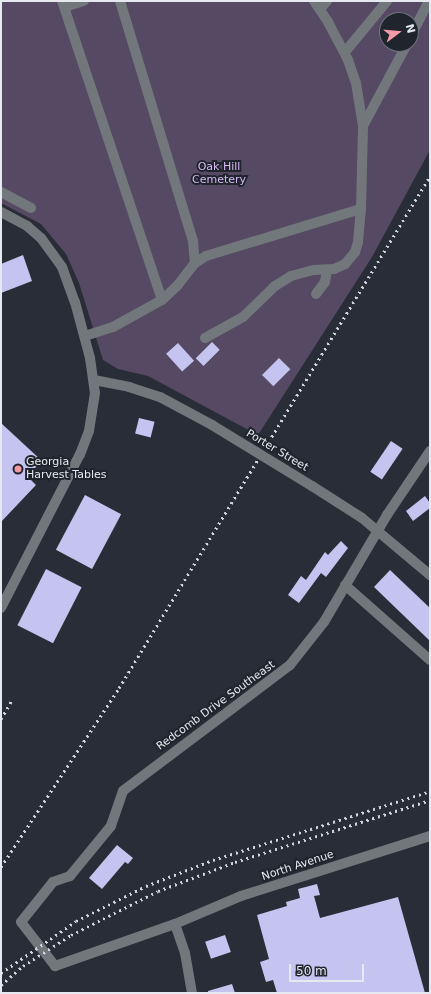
<!DOCTYPE html>
<style>
body{margin:0}
#map{position:relative;width:431px;height:994px;overflow:hidden;background:#292d37;font-family:"DejaVu Sans",sans-serif}
div>[style]{position:absolute}
[style*='--x']{left:calc(var(--x)*1px);top:calc(var(--y)*1px);width:calc(var(--w)*1px);rotate:calc(var(--a)*1deg)}
.green>*{inset:0;background:#564963}
.building>*{inset:0;background:#c5c3ef;transform-origin:0 0}
.minor>*{height:10px;margin:-5px;padding:0 5px;transform-origin:5px;border-radius:5px;background:#72777b}
.rail>*{height:3px;margin-top:-1.5px;transform-origin:0;background:repeating-linear-gradient(90deg,#d2d5db 0 2px,transparent 0 6px)}
.minor-bridge>*{height:10px;margin:-5px;padding:0 5px;transform-origin:5px;border-radius:5px;background:#72777b}
.dots>*{width:11px;height:11px;translate:-50% -50%;box-sizing:border-box;border:2px solid #1f242d;border-radius:50%}
span{translate:-50% -50%;white-space:nowrap;text-align:center;line-height:1.15;-webkit-text-stroke:4px #1f242d;paint-order:stroke}
.park-label{font-size:11px;color:#d7b8f6}
.street-label{font-size:11px;color:#e6e9ef}
.poi-label{font-size:11px;color:#e6e9ef}
.left{translate:0 -50%;text-align:left}
.frame{position:absolute;inset:0;border:2px solid #e6e9ef;pointer-events:none}
.north{position:absolute;left:379px;top:12px;width:40px;height:40px;box-sizing:border-box;background:#1f242d;border:1px solid #6f737b;border-radius:50%;rotate:74deg;font-size:11px;font-weight:700;line-height:16px;text-align:center;color:#e6e9ef}
.north::after{content:'';display:block;margin:auto;width:14px;height:18px;background:#f39aa9;clip-path:polygon(50% 0,100% 100%,50% 72%,0 100%)}
.scale{position:absolute;left:289px;top:964px;width:75px;height:18px;box-sizing:border-box;border:2px solid #e6e9ef;border-top:0;padding-left:5px;font-size:12px;line-height:14px;white-space:nowrap;color:#e6e9ef;-webkit-text-stroke:3px #1f242d;paint-order:stroke}
</style>
<div id="map">
<div class="green">
<div style="clip-path:polygon(evenodd,1px 1px,430px 1px,430px 150px,372px 257px,258px 435px,148px 376px,118px 369px,103px 360px,79px 283px,66px 254px,41px 224px,1px 203px,1px 1px,387px 20px,411px 20px,411px 44px,387px 44px,387px 20px)"></div>
</div>
<div class="building">
<div style="clip-path:polygon(23px 255px,32px 281px,1px 293px,1px 264px)"></div>
<div style="left:212px;top:342px;width:11px;height:23px;rotate:45deg"></div>
<div style="left:178px;top:343px;width:24px;height:16px;rotate:48deg"></div>
<div style="left:279px;top:358px;width:16px;height:24px;rotate:45deg"></div>
<div style="left:139px;top:418px;width:16px;height:16px;rotate:14deg"></div>
<div style="clip-path:polygon(1px 423px,42px 461px,27px 476px,36px 485px,1px 522px)"></div>
<div style="left:391px;top:441px;width:14px;height:37px;rotate:34deg"></div>
<div style="left:85px;top:495px;width:41px;height:62px;rotate:28deg"></div>
<div style="clip-path:polygon(425px 496px,430px 503px,430px 508px,413px 521px,406px 511px)"></div>
<div style="clip-path:polygon(341px 541px,348px 548px,326px 577px,321px 573px,299px 603px,288px 595px,301px 576px,306px 580px,325px 552px,328px 555px)"></div>
<div style="left:46px;top:569px;width:40px;height:63px;rotate:27deg"></div>
<div style="clip-path:polygon(390px 570px,430px 608px,430px 641px,374px 587px)"></div>
<div style="clip-path:polygon(117px 845px,133px 858px,128px 864px,125px 862px,102px 889px,89px 878px)"></div>
<div style="clip-path:polygon(317px 884px,320px 895px,314px 896px,320px 918px,398px 897px,425px 993px,277px 993px,273px 980px,266px 982px,260px 962px,269px 959px,257px 915px,287px 906px,286px 902px,300px 898px,298px 889px)"></div>
<div style="left:225px;top:935px;width:18px;height:21px;rotate:71deg"></div>
<div style="clip-path:polygon(232px 984px,235px 993px,208px 993px,208px 991px)"></div>
</div>
<div class="minor">
<div style="--x:62;--y:1;--w:315;--a:71.5"></div>
<div style="--x:120;--y:1;--w:227;--a:73.1"></div>
<div style="--x:186;--y:218;--w:24;--a:73"></div>
<div style="--x:193;--y:241;--w:22;--a:85"></div>
<div style="--x:314;--y:1;--w:25;--a:56"></div>
<div style="--x:328;--y:22;--w:43;--a:62.2"></div>
<div style="--x:348;--y:60;--w:24;--a:71"></div>
<div style="--x:356;--y:83;--w:44;--a:80.8"></div>
<div style="--x:65;--y:7;--w:20;--a:-18"></div>
<div style="--x:320;--y:9;--w:11;--a:-49"></div>
<div style="--x:411;--y:36;--w:39;--a:-63"></div>
<div style="--x:345;--y:52;--w:66;--a:-50.5"></div>
<div style="--x:1;--y:192;--w:34;--a:28"></div>
<div style="--x:1;--y:212;--w:30;--a:28"></div>
<div style="--x:27;--y:226;--w:18;--a:41"></div>
<div style="--x:41;--y:238;--w:36;--a:54"></div>
<div style="--x:62;--y:267;--w:37;--a:70"></div>
<div style="--x:75;--y:302;--w:58;--a:75"></div>
<div style="--x:90;--y:358;--w:35;--a:82"></div>
<div style="--x:95;--y:393;--w:38;--a:99"></div>
<div style="--x:89;--y:431;--w:25;--a:111"></div>
<div style="--x:80;--y:454;--w:173;--a:117.2"></div>
<div style="--x:316;--y:294;--w:15;--a:-53"></div>
<div style="--x:325;--y:282;--w:12;--a:-81"></div>
<div style="--x:85;--y:336;--w:29;--a:-18"></div>
<div style="--x:113;--y:327;--w:56;--a:-28.9"></div>
<div style="--x:162;--y:300;--w:21;--a:-43"></div>
<div style="--x:177;--y:286;--w:29;--a:-52"></div>
<div style="--x:195;--y:263;--w:13;--a:-32"></div>
<div style="--x:206;--y:256;--w:162;--a:-16.9"></div>
<div style="--x:361;--y:209;--w:83;--a:-88.6"></div>
<div style="--x:363;--y:126;--w:93;--a:-61.8"></div>
<div style="--x:205;--y:338;--w:43;--a:-28.9"></div>
<div style="--x:243;--y:317;--w:45;--a:-44.1"></div>
<div style="--x:275;--y:286;--w:19;--a:-32"></div>
<div style="--x:291;--y:276;--w:24;--a:-15"></div>
<div style="--x:314;--y:270;--w:20;--a:-3"></div>
<div style="--x:334;--y:269;--w:12;--a:-24"></div>
<div style="--x:345;--y:264;--w:16;--a:-50"></div>
<div style="--x:355;--y:252;--w:10;--a:-73"></div>
<div style="--x:358;--y:242;--w:33;--a:-85"></div>
<div style="--x:94;--y:380;--w:36;--a:11"></div>
<div style="--x:129;--y:387;--w:33;--a:18"></div>
<div style="--x:160;--y:397;--w:59;--a:28.3"></div>
<div style="--x:430;--y:451;--w:77;--a:123.9"></div>
<div style="--x:387;--y:515;--w:124;--a:120.5"></div>
<div style="--x:324;--y:622;--w:55;--a:128.3"></div>
<div style="--x:290;--y:665;--w:209;--a:143"></div>
<div style="--x:123;--y:791;--w:37;--a:109"></div>
<div style="--x:111;--y:826;--w:65;--a:129.4"></div>
<div style="--x:70;--y:876;--w:18;--a:161"></div>
<div style="--x:53;--y:882;--w:51;--a:128.7"></div>
<div style="--x:21;--y:922;--w:56;--a:52.3"></div>
<div style="--x:55;--y:966;--w:127;--a:-19.3"></div>
<div style="--x:175;--y:924;--w:72;--a:-23"></div>
<div style="--x:241;--y:896;--w:198;--a:-17.6"></div>
<div style="--x:312;--y:486;--w:59;--a:32.6"></div>
<div style="--x:362;--y:518;--w:89;--a:40"></div>
<div style="--x:345;--y:585;--w:113;--a:41.4"></div>
<div style="--x:175;--y:924;--w:31;--a:71"></div>
<div style="--x:185;--y:953;--w:41;--a:80.1"></div>
</div>
<div class="rail">
<div style="--x:1;--y:719;--w:22;--a:-60"></div>
<div style="--x:1;--y:867;--w:214;--a:-56.6"></div>
<div style="--x:119;--y:688;--w:599;--a:-58.72"></div>
<div style="--x:1;--y:973;--w:91;--a:-34.7"></div>
<div style="--x:76;--y:921;--w:78;--a:-26.6"></div>
<div style="--x:146;--y:886;--w:72;--a:-21.2"></div>
<div style="--x:213;--y:860;--w:228;--a:-17.6"></div>
<div style="--x:1;--y:985;--w:29;--a:-41"></div>
<div style="--x:23;--y:966;--w:57;--a:-32.9"></div>
<div style="--x:71;--y:935;--w:97;--a:-26.8"></div>
<div style="--x:158;--y:891;--w:82;--a:-20.6"></div>
<div style="--x:235;--y:862;--w:205;--a:-17.6"></div>
</div>
<div class="minor-bridge">
<div style="--x:212;--y:425;--w:117;--a:31.4"></div>
</div>
<div class="dots">
<div style="left:18px;top:469px;background:#f39aa9"></div>
</div>
<div class="park-label">
<span style="left:219px;top:174px">Oak Hill<br>Cemetery</span>
</div>
<div class="street-label">
<span style="left:277px;top:451px;rotate:31deg">Porter Street</span>
<span style="left:216px;top:706px;rotate:-36deg">Redcomb Drive Southeast</span>
<span style="left:298px;top:866px;rotate:-18deg">North Avenue</span>
</div>
<div class="poi-label">
<span class="left" style="left:26px;top:469px">Georgia<br>Harvest Tables</span>
</div>
<div class="frame"></div>
<div class="north">N</div>
<div class="scale">50 m</div>
</div>
